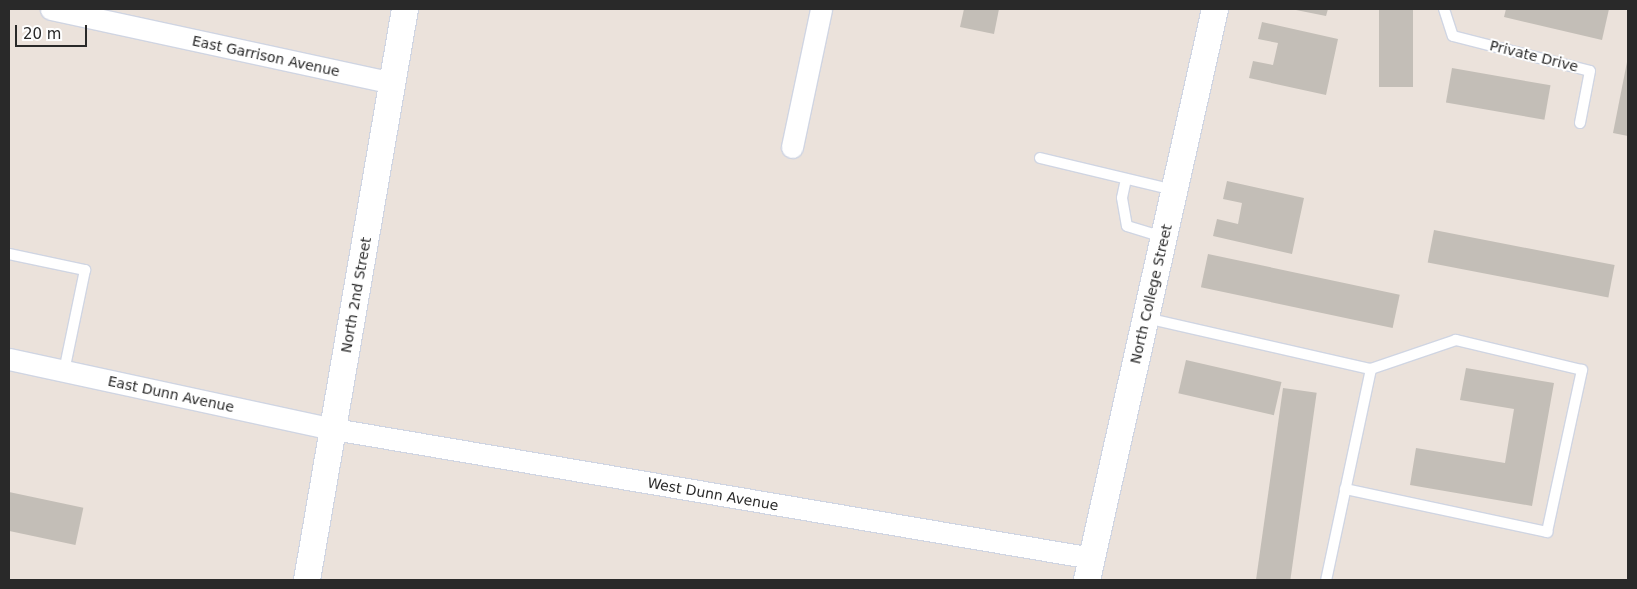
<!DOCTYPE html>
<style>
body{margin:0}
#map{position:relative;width:1637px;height:589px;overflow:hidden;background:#ebe2db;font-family:"DejaVu Sans",sans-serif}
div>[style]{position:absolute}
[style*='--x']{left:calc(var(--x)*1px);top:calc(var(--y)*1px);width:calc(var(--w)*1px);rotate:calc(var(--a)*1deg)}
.building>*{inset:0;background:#c3beb7;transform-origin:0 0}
.roads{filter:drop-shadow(1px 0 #d0d5e2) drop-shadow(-1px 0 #d0d5e2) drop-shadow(0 1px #d0d5e2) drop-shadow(0 -1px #d0d5e2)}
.service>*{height:10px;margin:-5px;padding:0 5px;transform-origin:5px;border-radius:5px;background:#fff}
.minor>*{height:21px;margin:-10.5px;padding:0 10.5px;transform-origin:10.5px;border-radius:10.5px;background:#fff}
.tertiary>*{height:26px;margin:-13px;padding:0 13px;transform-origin:13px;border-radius:13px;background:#fff}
span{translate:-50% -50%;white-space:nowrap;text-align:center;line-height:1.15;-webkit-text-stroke:4px #fff;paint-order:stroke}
.street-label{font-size:14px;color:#292929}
.frame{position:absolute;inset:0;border:10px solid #292929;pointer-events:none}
.scale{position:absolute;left:15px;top:25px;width:72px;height:22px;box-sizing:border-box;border:2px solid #292929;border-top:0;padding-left:6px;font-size:15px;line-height:18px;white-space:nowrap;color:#292929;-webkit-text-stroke:4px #fff;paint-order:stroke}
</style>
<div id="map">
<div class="building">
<div style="clip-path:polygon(964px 9px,999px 9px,994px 34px,960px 27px)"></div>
<div style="clip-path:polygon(1291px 9px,1328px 9px,1326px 16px)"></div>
<div style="left:1379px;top:9px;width:34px;height:78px"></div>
<div style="clip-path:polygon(1506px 9px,1609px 9px,1602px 40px,1504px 17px)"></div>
<div style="clip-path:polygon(1262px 22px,1338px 39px,1326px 95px,1249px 78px,1253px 61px,1273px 65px,1278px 43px,1258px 39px)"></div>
<div style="clip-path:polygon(1627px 62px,1628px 62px,1628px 136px,1613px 133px)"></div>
<div style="left:1452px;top:68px;width:100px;height:35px;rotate:10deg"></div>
<div style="clip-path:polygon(1227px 181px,1304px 198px,1292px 254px,1213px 236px,1217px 219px,1238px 224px,1242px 203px,1223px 199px)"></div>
<div style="left:1434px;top:230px;width:184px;height:33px;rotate:11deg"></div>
<div style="left:1208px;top:254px;width:196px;height:34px;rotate:12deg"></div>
<div style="left:1186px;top:360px;width:98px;height:34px;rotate:13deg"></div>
<div style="clip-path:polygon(1466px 368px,1554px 383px,1532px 506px,1410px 485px,1416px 448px,1505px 463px,1514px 409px,1460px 400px)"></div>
<div style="left:1283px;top:388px;width:34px;height:194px;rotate:8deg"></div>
<div style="left:9px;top:492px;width:76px;height:38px;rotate:12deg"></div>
</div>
<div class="roads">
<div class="service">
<div style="--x:1444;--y:9;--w:28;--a:72"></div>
<div style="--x:1453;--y:36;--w:141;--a:14.3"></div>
<div style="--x:1590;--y:71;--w:53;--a:100.9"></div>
<div style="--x:1040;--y:158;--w:137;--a:13.5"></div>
<div style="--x:1126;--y:179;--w:19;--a:102"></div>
<div style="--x:1122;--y:198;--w:28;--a:80"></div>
<div style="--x:1127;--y:226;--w:38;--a:17"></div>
<div style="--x:9;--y:254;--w:78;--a:11.9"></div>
<div style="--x:85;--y:270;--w:103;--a:101.7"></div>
<div style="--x:1146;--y:318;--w:231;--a:12.8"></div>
<div style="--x:1371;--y:369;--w:216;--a:102"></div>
<div style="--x:1345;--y:489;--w:207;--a:12"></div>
<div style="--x:1547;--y:532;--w:166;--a:-77.8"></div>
<div style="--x:1582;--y:370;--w:130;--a:-166.6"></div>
<div style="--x:1456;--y:340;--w:90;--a:161.2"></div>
</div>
<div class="minor">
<div style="--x:51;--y:9;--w:349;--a:12.2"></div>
<div style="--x:792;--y:147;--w:141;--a:-78.1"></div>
<div style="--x:9;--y:359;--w:332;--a:12.2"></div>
<div style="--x:334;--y:429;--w:769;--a:9.66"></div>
</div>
<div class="tertiary">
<div style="--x:307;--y:580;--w:579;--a:-80.26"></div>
<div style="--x:1087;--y:580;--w:585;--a:-77.36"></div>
</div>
</div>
<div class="street-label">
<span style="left:266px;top:56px;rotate:12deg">East Garrison Avenue</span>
<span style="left:1534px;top:56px;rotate:14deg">Private Drive</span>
<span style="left:1151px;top:294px;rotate:-77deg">North College Street</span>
<span style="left:356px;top:295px;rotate:-80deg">North 2nd Street</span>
<span style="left:171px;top:394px;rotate:12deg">East Dunn Avenue</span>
<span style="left:713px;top:494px;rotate:10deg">West Dunn Avenue</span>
</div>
<div class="frame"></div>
<div class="scale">20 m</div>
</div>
